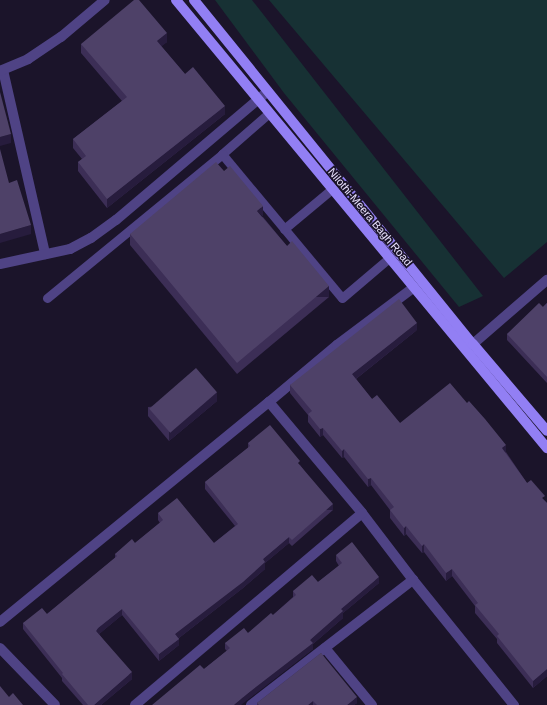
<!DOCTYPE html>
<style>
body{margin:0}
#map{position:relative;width:547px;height:705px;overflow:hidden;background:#1b142a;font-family:Arial,sans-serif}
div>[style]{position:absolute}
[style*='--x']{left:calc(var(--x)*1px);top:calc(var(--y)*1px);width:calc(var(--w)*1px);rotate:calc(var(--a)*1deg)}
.green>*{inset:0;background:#173134}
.lane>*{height:9px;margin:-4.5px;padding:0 4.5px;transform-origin:4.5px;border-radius:4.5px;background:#4f4385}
.street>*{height:10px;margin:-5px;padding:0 5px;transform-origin:5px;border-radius:5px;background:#4f4385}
.secondary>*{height:10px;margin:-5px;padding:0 5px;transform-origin:5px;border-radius:5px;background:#927ff4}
.wall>*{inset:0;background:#3c2e56}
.shaded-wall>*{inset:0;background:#271c3d;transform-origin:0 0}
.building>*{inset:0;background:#4e4168;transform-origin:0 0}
span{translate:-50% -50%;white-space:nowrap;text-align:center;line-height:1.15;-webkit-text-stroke:3.5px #1b142a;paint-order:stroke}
.street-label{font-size:11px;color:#e7e0fc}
</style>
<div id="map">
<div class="green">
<div style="clip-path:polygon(215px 0,252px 0,483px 296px,459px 307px,284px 93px)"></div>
<div style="clip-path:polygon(269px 0,547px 0,547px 242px,504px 278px)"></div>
</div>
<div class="lane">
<div style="--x:269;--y:113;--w:62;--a:138.9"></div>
<div style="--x:222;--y:154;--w:187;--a:50.2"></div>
<div style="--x:342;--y:298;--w:62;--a:-40.4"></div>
<div style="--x:284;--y:229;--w:62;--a:-39.8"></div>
<div style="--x:47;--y:298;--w:227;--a:-39.4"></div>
</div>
<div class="street">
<div style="--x:3;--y:70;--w:189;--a:77.1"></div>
<div style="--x:0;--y:71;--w:30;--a:-23"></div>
<div style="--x:28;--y:59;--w:40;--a:-34"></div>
<div style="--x:61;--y:37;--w:57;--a:-40.1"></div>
<div style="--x:0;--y:264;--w:72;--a:-12.1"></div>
<div style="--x:70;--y:249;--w:24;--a:-28"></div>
<div style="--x:91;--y:238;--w:31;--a:-36"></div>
<div style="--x:116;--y:220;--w:199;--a:-40.3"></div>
<div style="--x:473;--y:344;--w:98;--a:-40.9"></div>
<div style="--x:269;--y:402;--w:89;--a:-40"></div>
<div style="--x:337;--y:345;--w:95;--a:-36.9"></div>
<div style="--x:0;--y:622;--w:348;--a:-39.3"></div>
<div style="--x:269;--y:402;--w:145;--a:50"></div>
<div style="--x:362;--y:513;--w:84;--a:52.7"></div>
<div style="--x:413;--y:580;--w:161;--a:51.1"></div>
<div style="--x:0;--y:648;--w:79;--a:46"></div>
<div style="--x:325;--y:648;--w:74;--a:50.5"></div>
<div style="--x:135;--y:705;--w:297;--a:-40.2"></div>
<div style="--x:251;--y:705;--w:205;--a:-37.7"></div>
</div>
<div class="secondary">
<div style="--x:176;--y:0;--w:582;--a:50.37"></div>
<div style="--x:194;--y:0;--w:443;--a:51"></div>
<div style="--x:473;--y:344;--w:114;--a:49.6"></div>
</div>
<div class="wall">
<div style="clip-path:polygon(167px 42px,161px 46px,185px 74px,225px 114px,107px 208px,78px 171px,78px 162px,82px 159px,73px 148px,73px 139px,122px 101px,81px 53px,81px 44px)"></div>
<div style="clip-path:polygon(263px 217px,329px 297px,237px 374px,130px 245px,130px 234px)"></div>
<div style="clip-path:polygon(547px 303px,547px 383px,507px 340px,507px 334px,543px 307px)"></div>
<div style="clip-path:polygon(417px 330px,356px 379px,372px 399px,400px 423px,506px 452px,527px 483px,547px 503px,547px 676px,533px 688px,497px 643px,497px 639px,475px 613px,475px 606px,452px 576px,446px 581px,424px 552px,422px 553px,406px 534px,404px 536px,390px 518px,390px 510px,371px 485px,368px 487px,344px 457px,342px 458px,323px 435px,320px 437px,308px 422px,308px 415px,290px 393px,290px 385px)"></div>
<div style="clip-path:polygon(217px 401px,169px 441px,148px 416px,148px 407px)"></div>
<div style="clip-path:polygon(248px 443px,300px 465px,333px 510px,292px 546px,289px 543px,265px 563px,265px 569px,243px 588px,179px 638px,179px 645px,159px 661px,122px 615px,99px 634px,132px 679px,101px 705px,83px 705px,62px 681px,62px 678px,23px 629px,23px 623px,47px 614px,115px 558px,115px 554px,135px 543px,160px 523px,158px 520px,158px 513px,214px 543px,235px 526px,205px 489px,205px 482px,248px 448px)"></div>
<div style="clip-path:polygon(336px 555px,379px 583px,343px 613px,343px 618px,313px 644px,313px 649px,247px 700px,204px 669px,227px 651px,225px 649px,225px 643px,248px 633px,273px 615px,293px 597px,293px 591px,318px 582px,339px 566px,336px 561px)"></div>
<div style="clip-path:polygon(321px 653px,357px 703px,354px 705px,257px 705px,257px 703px)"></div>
</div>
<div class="shaded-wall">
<div style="clip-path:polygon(167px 33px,167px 42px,157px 50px,157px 41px)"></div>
<div style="clip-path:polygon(225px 106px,225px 114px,107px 208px,107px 199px)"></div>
<div style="clip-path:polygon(11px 134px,11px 143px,0 146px,0 137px)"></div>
<div style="clip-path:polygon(263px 206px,263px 217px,257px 211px)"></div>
<div style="clip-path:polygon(31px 225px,31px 234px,0 243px,0 234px)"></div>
<div style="left:329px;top:286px;width:11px;height:120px;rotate:90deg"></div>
<div style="clip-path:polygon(417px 323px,417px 330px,352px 382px,352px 374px)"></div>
<div style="clip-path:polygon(217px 392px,217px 401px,169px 441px,169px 432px)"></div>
<div style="clip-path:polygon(323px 428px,323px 435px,320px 437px,320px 429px)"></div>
<div style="clip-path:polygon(506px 445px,506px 452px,502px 456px,502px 448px)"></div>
<div style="clip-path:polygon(344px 449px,344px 457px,342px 458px,342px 451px)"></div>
<div style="clip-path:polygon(371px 478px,371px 485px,368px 487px,368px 479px)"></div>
<div style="left:333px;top:504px;width:6px;height:55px;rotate:90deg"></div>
<div style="clip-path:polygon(406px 526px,406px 534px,404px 536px,404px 528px)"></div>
<div style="clip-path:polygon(289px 537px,289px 543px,265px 563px,265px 569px,243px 588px,175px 641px,175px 634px,263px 559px)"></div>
<div style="clip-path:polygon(424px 544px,424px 552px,422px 553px,422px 546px)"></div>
<div style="clip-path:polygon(452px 569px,452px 576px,446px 581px,446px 573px)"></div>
<div style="clip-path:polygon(379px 577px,379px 583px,343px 613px,343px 618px,313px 644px,313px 649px,241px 705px,234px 705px,310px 640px,341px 609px)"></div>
<div style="clip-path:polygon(122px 609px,122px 615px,98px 635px,96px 631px,98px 628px)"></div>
<div style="clip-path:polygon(179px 639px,179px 645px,159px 661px,159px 654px)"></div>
<div style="clip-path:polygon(547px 669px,547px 676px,533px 688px,533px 681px)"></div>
<div style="clip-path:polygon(132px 672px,132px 679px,101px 705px,94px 705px)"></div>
<div style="clip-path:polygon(357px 697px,357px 703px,354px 705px,347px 705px)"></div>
<div style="clip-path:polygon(313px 701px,313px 705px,308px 705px)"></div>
</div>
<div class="building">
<div style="clip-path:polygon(134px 0,139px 0,167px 33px,157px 41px,185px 74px,193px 67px,225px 106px,107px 199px,78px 162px,86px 156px,73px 139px,127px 97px,81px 44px)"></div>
<div style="clip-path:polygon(0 92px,11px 134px,0 137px)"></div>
<div style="clip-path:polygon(0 149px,9px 183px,17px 180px,31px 225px,0 234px)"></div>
<div style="clip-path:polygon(216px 162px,224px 171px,230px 166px,263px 206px,257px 211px,287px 246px,292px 241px,329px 286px,237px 363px,130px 234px)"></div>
<div style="clip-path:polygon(399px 299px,417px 323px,352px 374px,372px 399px,377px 395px,400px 423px,450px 383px,467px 403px,469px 401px,485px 419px,506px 445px,502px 448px,527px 483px,531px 480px,545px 496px,542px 498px,547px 503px,547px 669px,533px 681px,497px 636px,499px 634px,475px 605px,478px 603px,452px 569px,446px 573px,424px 544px,422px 546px,406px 526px,404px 528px,390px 510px,394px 507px,371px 478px,368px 479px,344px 449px,342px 451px,323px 428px,320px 429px,308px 414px,312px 411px,290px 385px)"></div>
<div style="clip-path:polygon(539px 303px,543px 307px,547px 303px,547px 377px,507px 334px)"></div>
<div style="left:196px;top:368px;width:32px;height:62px;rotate:49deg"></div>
<div style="clip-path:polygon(270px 425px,300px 461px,298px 463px,333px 504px,292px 540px,289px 537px,263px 559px,265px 562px,243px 582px,175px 634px,179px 639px,159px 654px,122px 609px,98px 628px,96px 631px,132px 672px,94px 705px,88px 705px,62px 674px,63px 673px,23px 623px,42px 608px,47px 614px,117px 556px,115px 554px,132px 539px,135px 543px,163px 520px,158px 513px,177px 498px,214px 543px,238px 524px,205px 482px,250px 446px,248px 443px)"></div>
<div style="clip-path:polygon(352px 542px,379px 577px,341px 609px,343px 611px,310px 640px,313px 643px,247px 694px,234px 705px,152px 705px,200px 665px,204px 669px,230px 648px,225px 643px,244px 628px,248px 633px,271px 613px,273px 615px,296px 595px,293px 591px,312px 575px,318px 582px,342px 563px,336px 555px)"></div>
<div style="clip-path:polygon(321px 653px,357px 697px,347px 705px,317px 705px,313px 701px,308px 705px,259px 705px,257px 703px)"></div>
<div style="clip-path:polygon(0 686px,9px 697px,13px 693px,23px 705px,0 705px)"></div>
</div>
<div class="street-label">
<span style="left:370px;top:217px;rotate:50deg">Nilothi-Meera Bagh Road</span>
</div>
</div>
